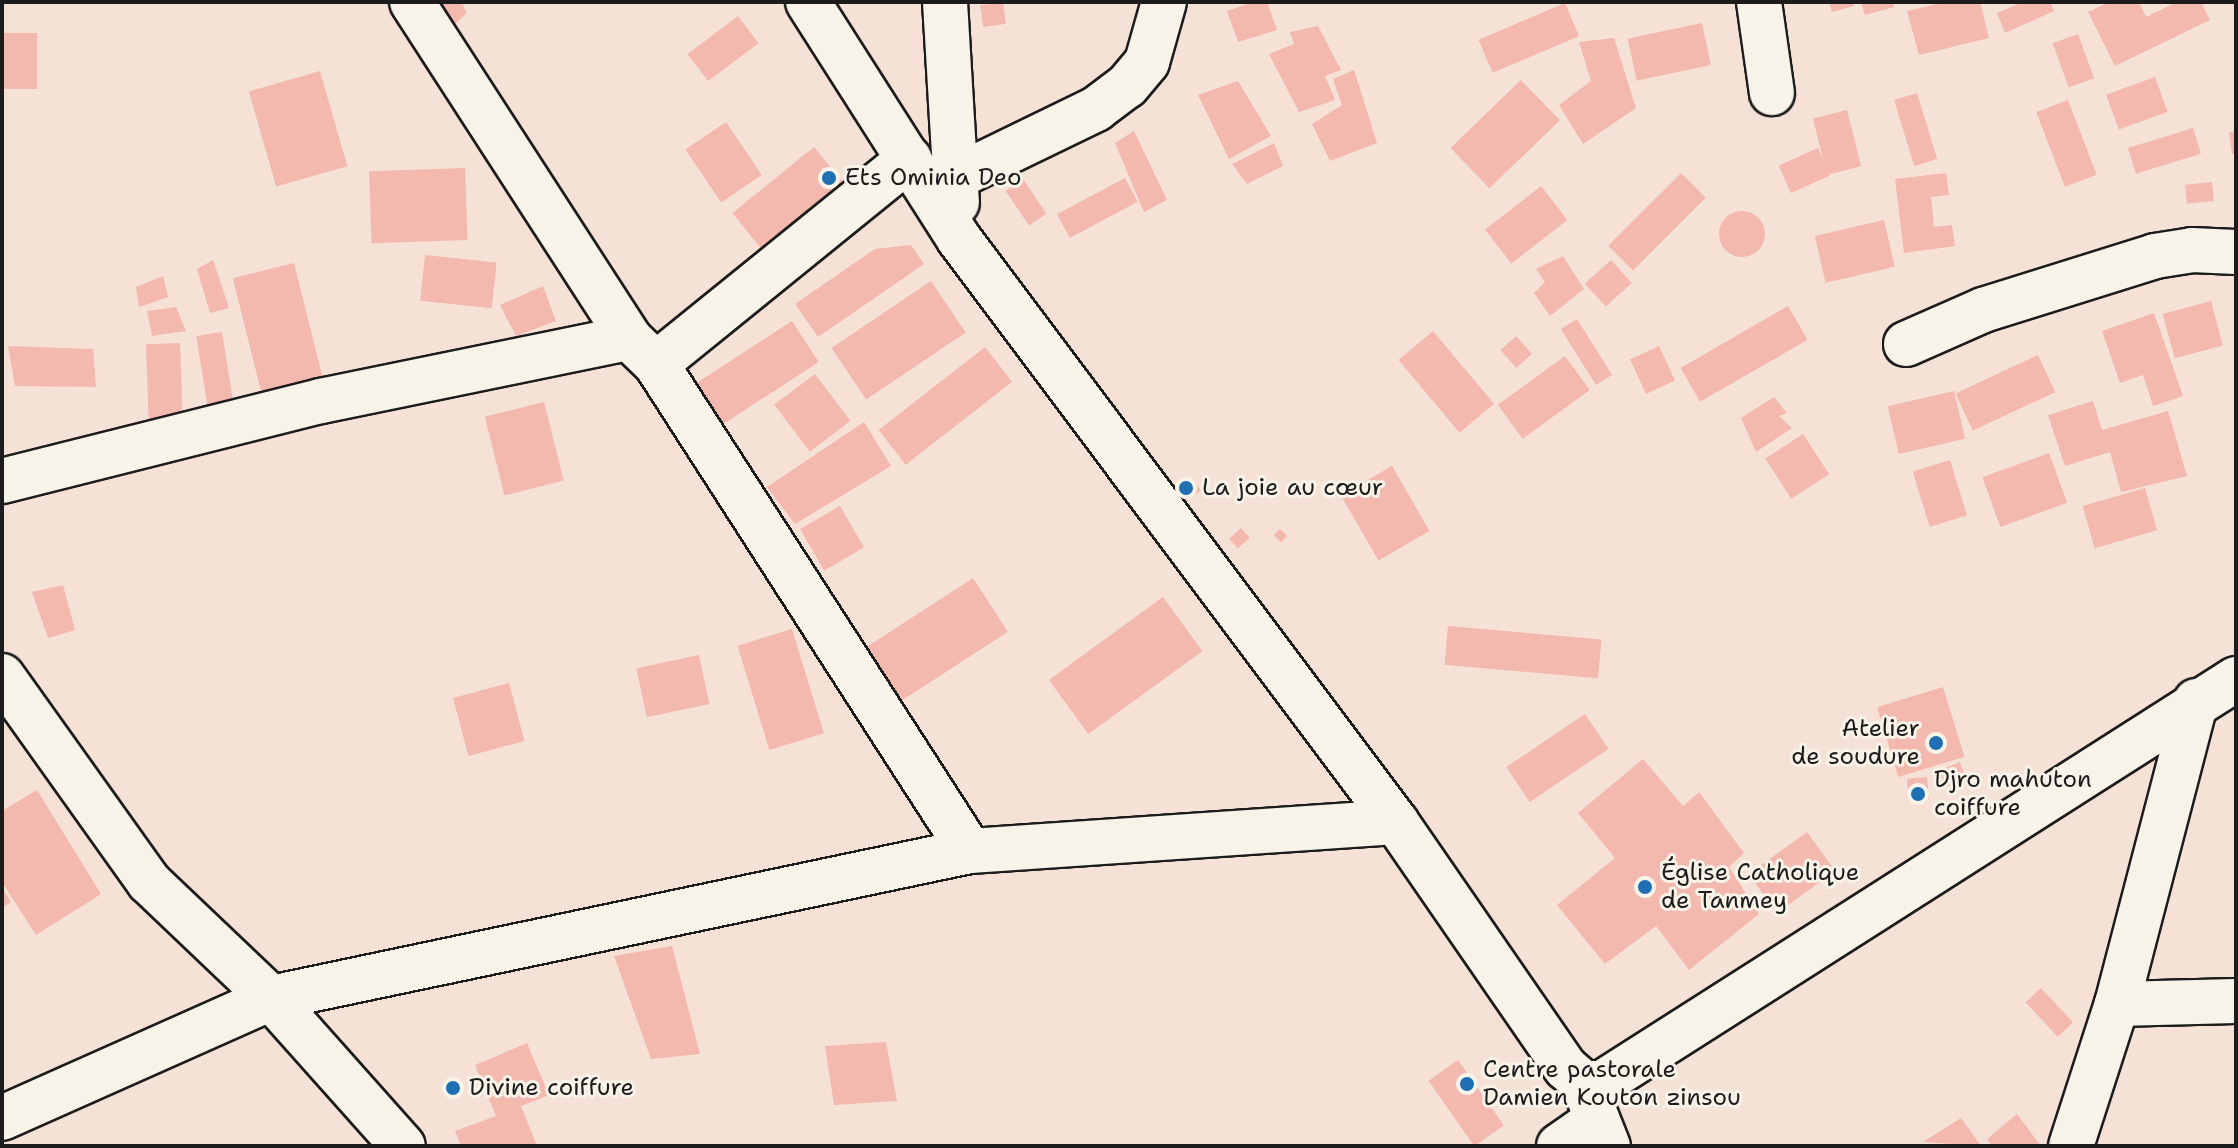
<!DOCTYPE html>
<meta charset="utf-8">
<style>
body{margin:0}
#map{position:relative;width:2238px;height:1148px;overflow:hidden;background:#f6e1d7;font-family:"Shantell Sans",sans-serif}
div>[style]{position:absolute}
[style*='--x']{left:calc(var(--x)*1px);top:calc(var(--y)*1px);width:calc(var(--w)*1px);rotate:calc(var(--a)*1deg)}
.building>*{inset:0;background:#f3b8ae;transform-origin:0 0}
.round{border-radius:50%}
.roads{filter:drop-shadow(2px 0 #1c1c1c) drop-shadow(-2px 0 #1c1c1c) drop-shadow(0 2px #1c1c1c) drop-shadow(0 -2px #1c1c1c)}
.minor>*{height:44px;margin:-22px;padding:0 22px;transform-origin:22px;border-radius:22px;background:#f7f3e8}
.dots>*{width:22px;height:22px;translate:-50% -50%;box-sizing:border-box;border:4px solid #f7f3e8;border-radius:50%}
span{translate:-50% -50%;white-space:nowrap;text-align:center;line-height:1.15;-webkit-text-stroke:6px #f7f3e8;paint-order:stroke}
.poi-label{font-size:24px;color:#1c1c1c}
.left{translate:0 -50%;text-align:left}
.right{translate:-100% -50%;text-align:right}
.frame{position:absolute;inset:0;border:4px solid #1c1c1c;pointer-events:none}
</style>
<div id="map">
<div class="building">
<div style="clip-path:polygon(429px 2px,461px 2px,467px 13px,447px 31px)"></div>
<div style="left:1003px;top:2px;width:22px;height:23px;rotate:82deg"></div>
<div style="clip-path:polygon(1254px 2px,1267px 2px,1277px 30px,1238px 42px,1227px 11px)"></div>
<div style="clip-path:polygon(1829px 2px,1853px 2px,1854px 6px,1832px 12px)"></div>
<div style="clip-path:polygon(1861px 2px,1893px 2px,1894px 7px,1865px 15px)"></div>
<div style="clip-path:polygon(1946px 2px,1980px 2px,1989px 38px,1919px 55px,1907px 11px)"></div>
<div style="clip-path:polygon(2023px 2px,2050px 2px,2054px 11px,2005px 33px,1997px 13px)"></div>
<div style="clip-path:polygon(2109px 2px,2139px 2px,2146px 17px,2177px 2px,2201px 2px,2210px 20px,2115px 66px,2088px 12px)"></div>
<div style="left:1565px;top:3px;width:36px;height:94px;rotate:67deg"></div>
<div style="left:738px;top:16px;width:34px;height:63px;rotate:53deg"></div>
<div style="left:1702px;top:23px;width:43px;height:76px;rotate:78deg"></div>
<div style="clip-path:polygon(1318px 26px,1341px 70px,1325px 76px,1335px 100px,1299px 112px,1269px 54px,1294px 44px,1290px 32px)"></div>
<div style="left:2px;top:33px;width:35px;height:56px"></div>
<div style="left:2078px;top:34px;width:47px;height:27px;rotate:70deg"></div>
<div style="clip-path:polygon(1614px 38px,1636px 108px,1583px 144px,1559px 105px,1591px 81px,1579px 42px)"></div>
<div style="clip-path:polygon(1354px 70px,1377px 143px,1330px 161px,1312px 124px,1342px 105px,1333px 79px)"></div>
<div style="left:320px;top:71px;width:99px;height:74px;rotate:74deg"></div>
<div style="left:2155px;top:77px;width:37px;height:52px;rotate:70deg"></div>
<div style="left:1521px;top:80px;width:56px;height:98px;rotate:46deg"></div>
<div style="clip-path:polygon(1238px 81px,1271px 136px,1229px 159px,1198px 95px)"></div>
<div style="left:1917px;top:93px;width:69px;height:24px;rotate:73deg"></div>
<div style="left:2068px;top:100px;width:80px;height:34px;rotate:69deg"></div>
<div style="left:1847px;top:110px;width:58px;height:35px;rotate:76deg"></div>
<div style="left:726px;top:122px;width:64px;height:49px;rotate:56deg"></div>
<div style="left:2193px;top:128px;width:27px;height:68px;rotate:73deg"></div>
<div style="clip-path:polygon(1134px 131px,1167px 200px,1144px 212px,1115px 143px)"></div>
<div style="clip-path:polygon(2236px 131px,2236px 153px,2232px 154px,2229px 132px)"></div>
<div style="clip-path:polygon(1274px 143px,1283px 166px,1247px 184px,1232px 164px)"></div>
<div style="left:814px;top:147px;width:48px;height:105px;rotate:51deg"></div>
<div style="left:1818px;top:148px;width:30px;height:43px;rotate:66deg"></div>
<div style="left:465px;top:168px;width:72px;height:96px;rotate:88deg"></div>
<div style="left:1681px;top:173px;width:35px;height:103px;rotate:45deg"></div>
<div style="clip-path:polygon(1946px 173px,1949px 195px,1931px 197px,1934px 227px,1952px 225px,1955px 246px,1904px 253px,1895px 179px)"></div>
<div style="left:1125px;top:178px;width:27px;height:77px;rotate:62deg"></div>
<div style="left:1023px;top:179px;width:42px;height:21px;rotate:56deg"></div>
<div style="left:2212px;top:182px;width:19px;height:27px;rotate:84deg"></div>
<div style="left:1541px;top:186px;width:43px;height:71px;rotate:52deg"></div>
<div class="round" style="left:1719px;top:211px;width:46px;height:46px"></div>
<div style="left:1884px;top:220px;width:48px;height:71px;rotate:77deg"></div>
<div style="clip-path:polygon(911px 245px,924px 264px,818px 337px,795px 304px,875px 249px)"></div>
<div style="left:425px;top:255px;width:72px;height:46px;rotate:6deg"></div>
<div style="clip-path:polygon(1563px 256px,1584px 289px,1550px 316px,1534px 293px,1545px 282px,1536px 269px)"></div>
<div style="clip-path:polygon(213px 260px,229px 308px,210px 313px,197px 269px)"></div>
<div style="left:1611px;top:260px;width:31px;height:35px;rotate:48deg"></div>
<div style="left:294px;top:263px;width:118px;height:63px;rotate:76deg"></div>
<div style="clip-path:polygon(163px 276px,168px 297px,139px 307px,136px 287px)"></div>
<div style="left:931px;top:281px;width:62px;height:120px;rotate:56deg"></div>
<div style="clip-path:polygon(543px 286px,556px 321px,516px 336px,500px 305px)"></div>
<div style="left:2211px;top:301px;width:46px;height:50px;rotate:75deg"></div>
<div style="left:1788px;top:306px;width:39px;height:124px;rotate:60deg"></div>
<div style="clip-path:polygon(176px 307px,186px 331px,152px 336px,147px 311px)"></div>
<div style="clip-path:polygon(2154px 313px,2183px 396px,2153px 406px,2143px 375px,2120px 383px,2102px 331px)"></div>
<div style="left:1577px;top:319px;width:66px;height:19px;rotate:58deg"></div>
<div style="left:792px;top:321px;width:49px;height:125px;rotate:57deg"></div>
<div style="left:1433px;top:331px;width:95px;height:45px;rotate:50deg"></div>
<div style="left:222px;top:332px;width:70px;height:26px;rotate:81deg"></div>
<div style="left:1516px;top:336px;width:24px;height:21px;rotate:48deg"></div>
<div style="left:180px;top:343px;width:80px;height:34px;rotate:88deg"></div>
<div style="clip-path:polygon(8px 346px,93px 349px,96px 387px,15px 386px)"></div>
<div style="left:1659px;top:346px;width:38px;height:32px;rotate:65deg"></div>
<div style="left:985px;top:347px;width:44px;height:135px;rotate:52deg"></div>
<div style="left:2038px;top:355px;width:41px;height:91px;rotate:65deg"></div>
<div style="left:1565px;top:356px;width:42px;height:83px;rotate:54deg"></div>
<div style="left:815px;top:374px;width:59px;height:51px;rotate:53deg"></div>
<div style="left:1954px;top:391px;width:49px;height:68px;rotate:77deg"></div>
<div style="clip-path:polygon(1774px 397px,1787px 413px,1779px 416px,1792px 428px,1756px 452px,1741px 418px)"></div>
<div style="clip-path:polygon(2093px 401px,2102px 430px,2168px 411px,2187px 476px,2121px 492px,2110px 452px,2065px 466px,2048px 415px)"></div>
<div style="left:544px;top:402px;width:81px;height:61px;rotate:76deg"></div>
<div style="clip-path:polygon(864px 422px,891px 466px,795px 524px,767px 487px)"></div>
<div style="left:1803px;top:434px;width:48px;height:45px;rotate:57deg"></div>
<div style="left:2049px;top:453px;width:53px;height:71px;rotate:70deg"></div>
<div style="left:1950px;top:460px;width:58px;height:39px;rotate:73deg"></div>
<div style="left:1392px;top:466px;width:75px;height:59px;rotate:60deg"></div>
<div style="left:1193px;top:479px;width:14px;height:18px;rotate:56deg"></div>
<div style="left:2145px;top:488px;width:44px;height:65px;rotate:74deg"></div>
<div style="left:840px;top:506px;width:48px;height:46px;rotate:60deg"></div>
<div style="left:1241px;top:528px;width:13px;height:16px;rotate:48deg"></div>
<div style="left:1280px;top:529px;width:10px;height:9px;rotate:45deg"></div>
<div style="left:973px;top:578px;width:64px;height:141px;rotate:57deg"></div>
<div style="clip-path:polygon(63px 585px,75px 630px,48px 638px,32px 592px)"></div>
<div style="left:1163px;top:597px;width:67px;height:141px;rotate:54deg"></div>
<div style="left:1448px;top:626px;width:154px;height:39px;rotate:5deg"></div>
<div style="left:792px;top:629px;width:109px;height:57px;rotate:73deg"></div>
<div style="left:699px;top:655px;width:50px;height:64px;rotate:78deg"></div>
<div style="left:509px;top:683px;width:60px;height:58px;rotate:75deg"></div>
<div style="left:1943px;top:687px;width:73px;height:69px;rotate:73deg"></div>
<div style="left:1585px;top:714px;width:42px;height:95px;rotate:56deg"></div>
<div style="clip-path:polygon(1643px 759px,1683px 806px,1699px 792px,1744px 853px,1729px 867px,1759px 914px,1689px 970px,1656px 926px,1605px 964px,1557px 905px,1615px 858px,1578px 813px)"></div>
<div style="clip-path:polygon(1960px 762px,1967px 782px,1941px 788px,1936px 772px)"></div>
<div style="left:1927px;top:777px;width:22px;height:20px;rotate:85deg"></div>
<div style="clip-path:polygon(37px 790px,101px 894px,36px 935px,2px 882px,2px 811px)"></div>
<div style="left:1807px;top:832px;width:48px;height:72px;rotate:54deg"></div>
<div style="clip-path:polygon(2px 888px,11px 902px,2px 908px)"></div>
<div style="clip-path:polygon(672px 946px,700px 1054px,651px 1059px,614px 956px)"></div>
<div style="left:2041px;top:988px;width:47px;height:21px;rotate:47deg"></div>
<div style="clip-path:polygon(886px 1042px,897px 1101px,834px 1105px,825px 1046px)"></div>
<div style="clip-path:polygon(527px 1043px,549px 1095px,521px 1106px,537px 1146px,461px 1146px,455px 1131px,496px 1116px,475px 1065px)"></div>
<div style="left:1458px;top:1060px;width:80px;height:36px;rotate:55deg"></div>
<div style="clip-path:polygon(2017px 1114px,2041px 1146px,1992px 1146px,1987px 1139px)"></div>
<div style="clip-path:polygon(1961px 1118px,1981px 1146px,1923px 1142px)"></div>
</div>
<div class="roads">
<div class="minor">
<div style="--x:412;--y:2;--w:400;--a:57.1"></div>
<div style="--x:629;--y:338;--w:37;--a:44"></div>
<div style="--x:656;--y:364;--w:579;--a:57.19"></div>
<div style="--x:808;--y:2;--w:281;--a:57.5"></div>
<div style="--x:959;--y:239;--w:729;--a:53.15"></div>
<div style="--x:1396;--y:822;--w:299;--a:55.4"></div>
<div style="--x:1566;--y:1068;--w:23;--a:41"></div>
<div style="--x:1583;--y:1083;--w:68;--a:68.4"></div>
<div style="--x:945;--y:2;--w:201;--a:86.6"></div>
<div style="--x:1759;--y:2;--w:92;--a:81.9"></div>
<div style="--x:956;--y:177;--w:156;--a:-25.9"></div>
<div style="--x:1096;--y:109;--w:39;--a:-37"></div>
<div style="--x:1127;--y:86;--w:31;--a:-50"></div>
<div style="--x:1147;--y:62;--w:62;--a:-74.2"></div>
<div style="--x:1906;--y:344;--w:84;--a:-23.8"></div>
<div style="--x:1983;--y:310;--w:180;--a:-17.4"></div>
<div style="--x:2155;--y:256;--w:37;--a:-9"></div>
<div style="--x:2192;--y:250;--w:44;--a:2.6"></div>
<div style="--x:656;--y:364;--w:326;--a:-39"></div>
<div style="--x:2;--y:481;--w:329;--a:-14.1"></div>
<div style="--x:321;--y:401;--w:314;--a:-11.6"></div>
<div style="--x:2;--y:676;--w:253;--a:54.5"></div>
<div style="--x:149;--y:882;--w:168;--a:43.6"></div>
<div style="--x:271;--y:998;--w:198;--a:48.3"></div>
<div style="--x:2117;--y:1004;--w:119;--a:-1.4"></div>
<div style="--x:1583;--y:1083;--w:19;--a:0"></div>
<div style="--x:1602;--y:1083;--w:752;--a:-32.51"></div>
<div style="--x:2;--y:1118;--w:295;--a:-24"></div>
<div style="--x:271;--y:998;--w:714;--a:-11.88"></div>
<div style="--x:970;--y:851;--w:427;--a:-3.9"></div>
<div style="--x:1559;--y:1146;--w:44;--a:-34.8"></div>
<div style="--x:2071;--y:1146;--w:149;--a:-72.1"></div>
<div style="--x:2117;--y:1004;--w:313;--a:-75.4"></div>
</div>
</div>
<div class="dots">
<div style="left:829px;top:178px;background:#1f6fb2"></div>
<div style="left:1186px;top:488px;background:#1f6fb2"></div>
<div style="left:1936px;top:743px;background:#1f6fb2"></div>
<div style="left:1918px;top:794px;background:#1f6fb2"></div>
<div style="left:1645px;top:887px;background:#1f6fb2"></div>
<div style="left:1467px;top:1084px;background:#1f6fb2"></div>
<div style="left:453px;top:1088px;background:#1f6fb2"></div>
</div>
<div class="poi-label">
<span class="left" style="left:845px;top:178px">Ets Ominia Deo</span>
<span class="left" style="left:1202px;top:488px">La joie au cœur</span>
<span class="right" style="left:1920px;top:743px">Atelier<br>de soudure</span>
<span class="left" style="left:1934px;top:794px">Djro mahuton<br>coiffure</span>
<span class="left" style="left:1661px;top:887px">Église Catholique<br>de Tanmey</span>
<span class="left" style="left:1483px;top:1084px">Centre pastorale<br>Damien Kouton zinsou</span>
<span class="left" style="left:469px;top:1088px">Divine coiffure</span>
</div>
<div class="frame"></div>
</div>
